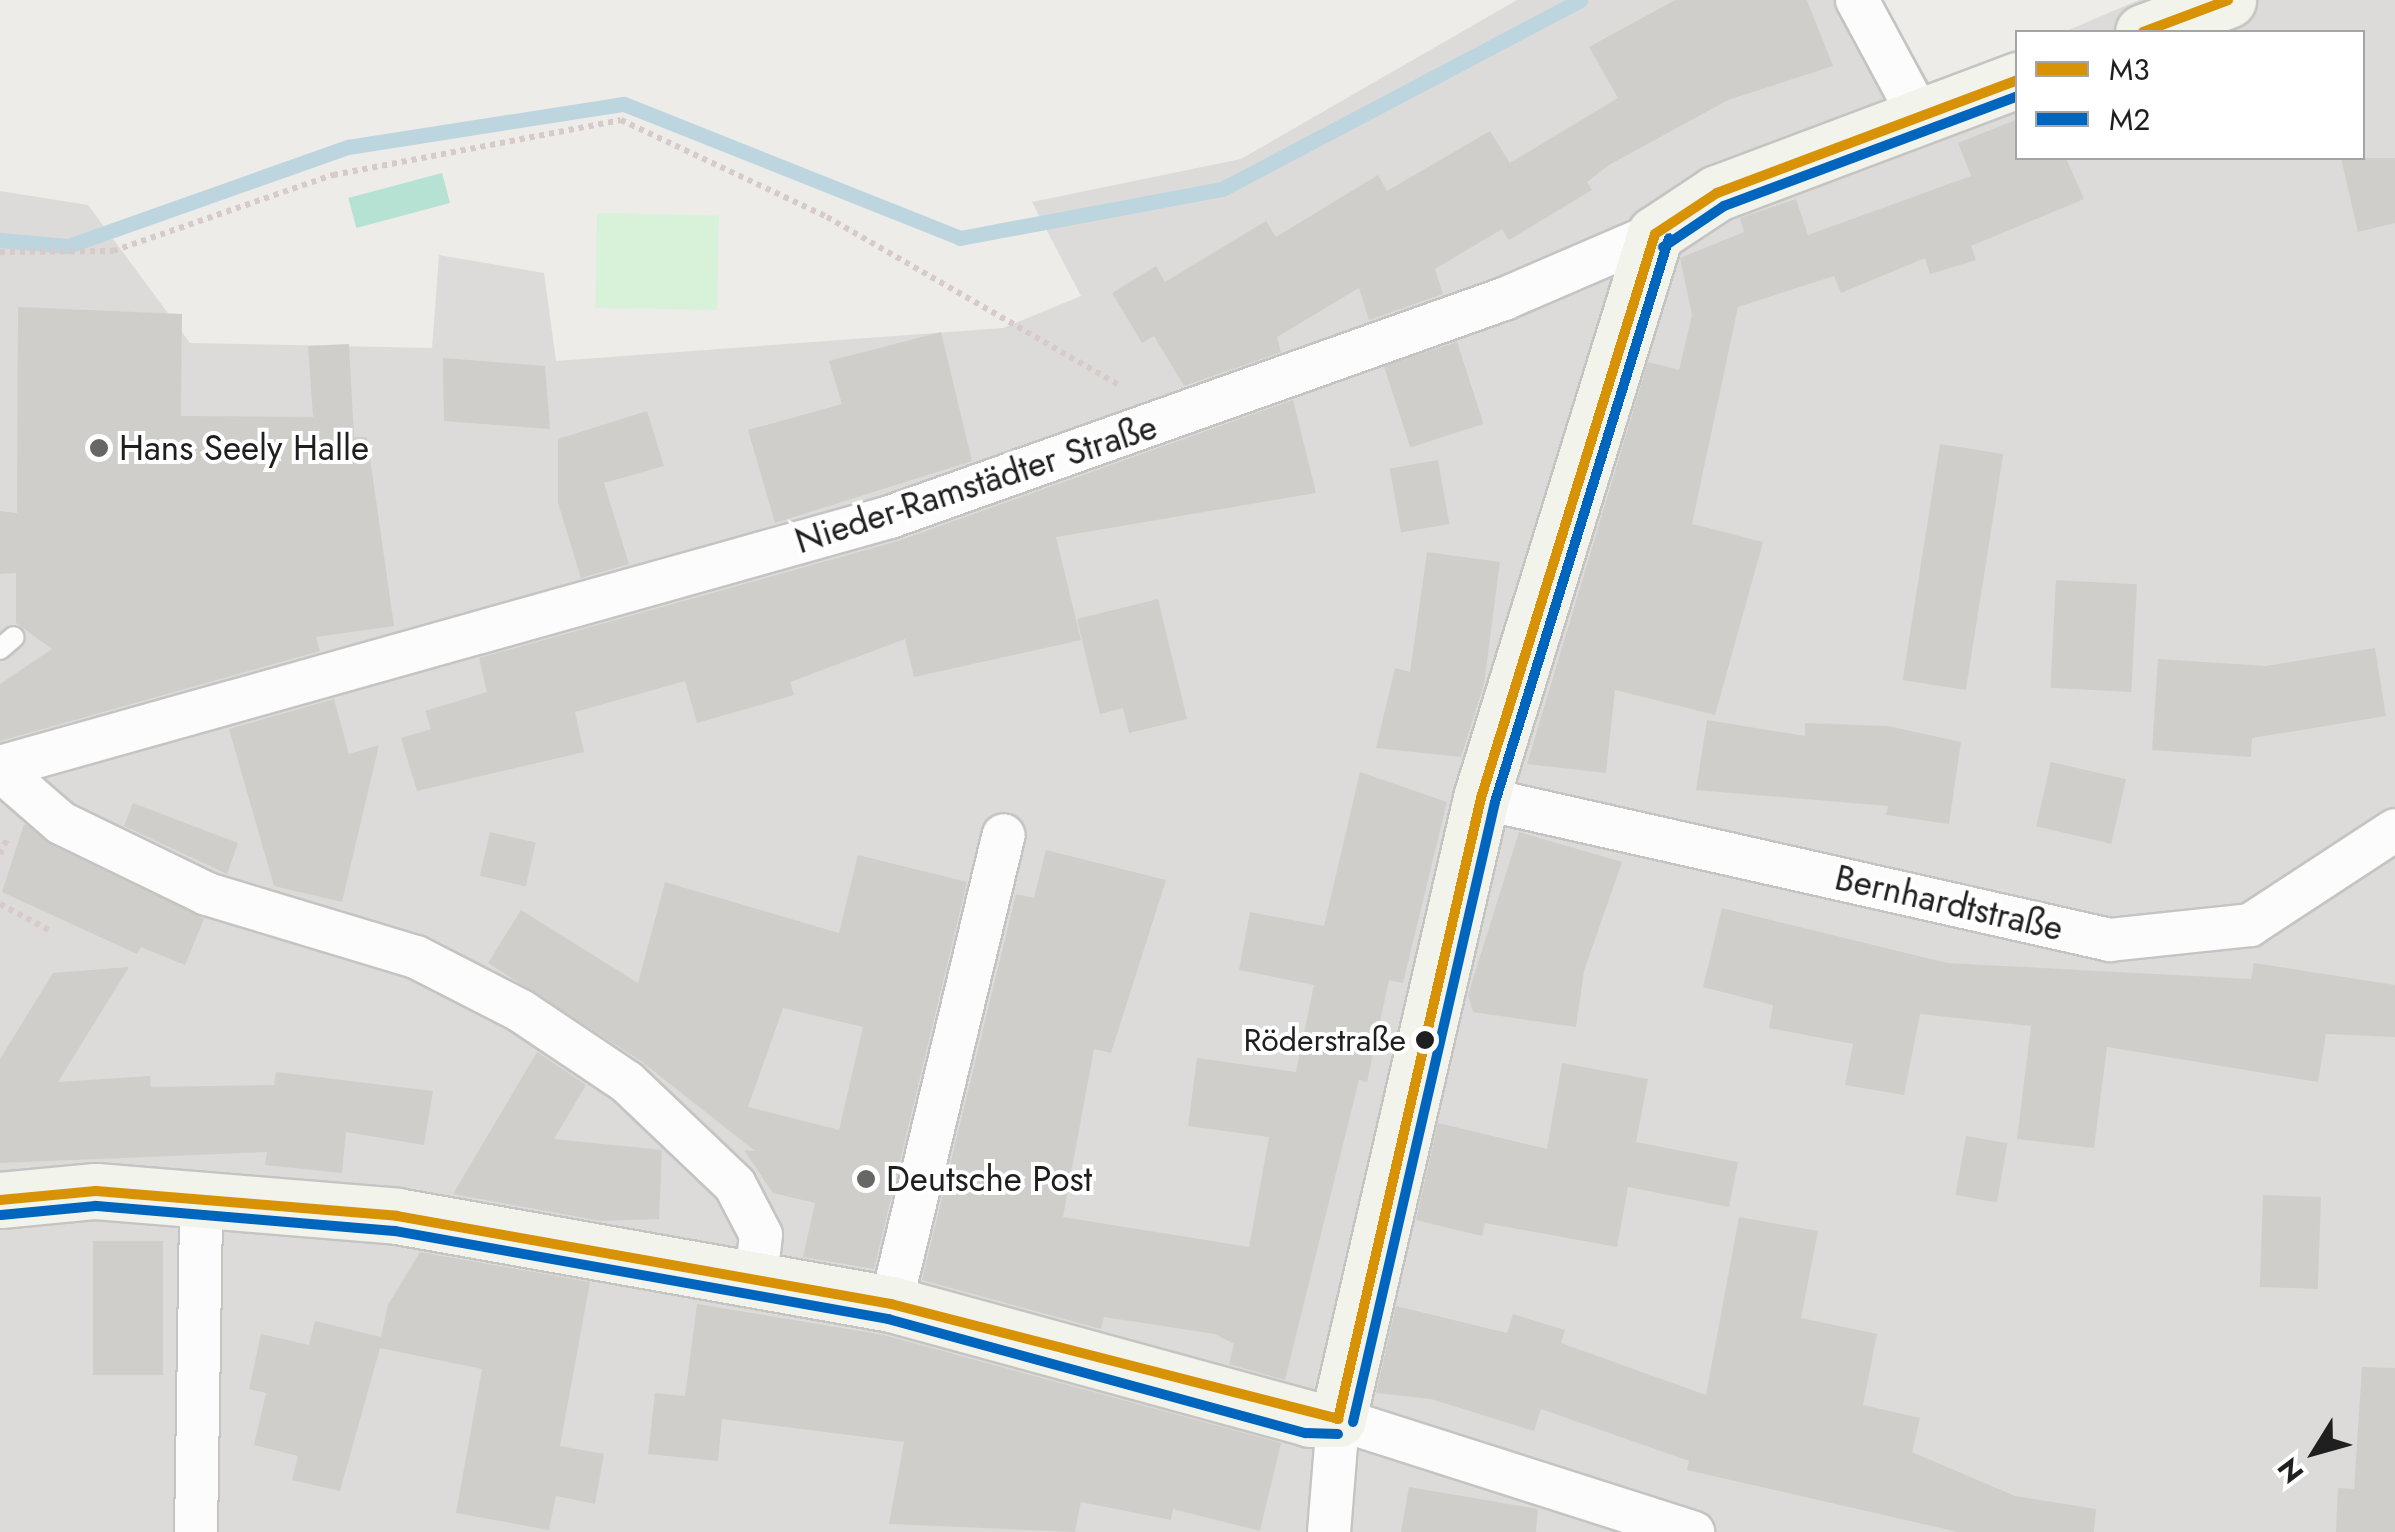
<!DOCTYPE html>
<meta charset="utf-8">
<style>
body{margin:0}
#map{position:relative;width:2395px;height:1532px;overflow:hidden;background:#edece8;font-family:Jost,sans-serif}
div>[style]{position:absolute}
[style*='--x']{left:calc(var(--x)*1px);top:calc(var(--y)*1px);width:calc(var(--w)*1px);rotate:calc(var(--a)*1deg)}
.residential>*{inset:0;background:#dcdbd9}
.park>*{inset:0;background:#d8f2da;transform-origin:0 0}
.pitch>*{inset:0;background:#b6e2d3;transform-origin:0 0}
.stream>*{height:15px;margin:-7.5px;padding:0 7.5px;transform-origin:7.5px;border-radius:7.5px;background:#bdd5de}
.building>*{inset:0;background:#d0cecb;transform-origin:0 0}
.path>*{height:6px;margin-top:-3px;transform-origin:0;background:repeating-linear-gradient(90deg,#d6cbc8 0 5px,transparent 0 10px)}
.roads{filter:drop-shadow(2px 0 #c4c4c2) drop-shadow(-2px 0 #c4c4c2) drop-shadow(0 2px #c4c4c2) drop-shadow(0 -2px #c4c4c2)}
.lane>*{height:20px;margin:-10px;padding:0 10px;transform-origin:10px;border-radius:10px;background:#fcfcfc}
.street>*{height:42px;margin:-21px;padding:0 21px;transform-origin:21px;border-radius:21px;background:#fcfcfc}
.secondary>*{height:55px;margin:-27.5px;padding:0 27.5px;transform-origin:27.5px;border-radius:27.5px;background:#f2f3eb}
.bus-1>*{height:10px;margin:-5px;padding:0 5px;transform-origin:5px;border-radius:5px;background:#d79205}
.bus-2>*{height:10px;margin:-5px;padding:0 5px;transform-origin:5px;border-radius:5px;background:#0065bd}
.dots>*{width:28px;height:28px;translate:-50% -50%;box-sizing:border-box;border:5px solid #fff;border-radius:50%}
span{translate:-50% -50%;white-space:nowrap;text-align:center;line-height:1.15;-webkit-text-stroke:8px #fff;paint-order:stroke}
.bus-label{font-size:32px;color:#1f1f1f}
.right{translate:-100% -50%;text-align:right}
.poi-label{font-size:35px;color:#1f1f1f}
.left{translate:0 -50%;text-align:left}
.street-label{font-size:35px;color:#1f1f1f}
.legend{position:absolute;left:2015px;top:30px;width:350px;height:130px;box-sizing:border-box;background:#fff;border:2px solid #a5a5a5;margin:0;padding:12px 18px;list-style:none;font-size:30px;color:#1f1f1f}
.legend li{display:flex;align-items:center;gap:20px;height:50px}
.legend b{width:50px;border:2px solid #a5a5a5}
.north{position:absolute;left:2265px;top:1402px;width:100px;height:100px;-webkit-text-stroke:8px #fff;paint-order:stroke;rotate:233deg;font-size:28px;font-weight:700;line-height:40px;text-align:center;color:#1f1f1f}
.north::after{content:'';display:block;margin:auto;width:35px;height:45px;background:#1f1f1f;clip-path:polygon(50% 0,100% 100%,50% 72%,0 100%)}
</style>
<div id="map">
<div class="residential">
<div style="clip-path:polygon(1517px 0,1882px 0,1933px 89px,2017px 53px,2018px 158px,2362px 158px,2362px 32px,2064px 32px,2139px 0,2395px 0,2395px 1532px,0 1532px,0 191px,88px 205px,190px 343px,432px 348px,439px 255px,544px 273px,556px 361px,1003px 328px,1081px 296px,1032px 202px,1241px 159px)"></div>
</div>
<div class="park">
<div style="left:597px;top:213px;width:122px;height:95px;rotate:1deg"></div>
</div>
<div class="pitch">
<div style="left:442px;top:173px;width:31px;height:97px;rotate:75deg"></div>
</div>
<div class="stream">
<div style="--x:0;--y:240;--w:68;--a:5"></div>
<div style="--x:68;--y:246;--w:297;--a:-19.5"></div>
<div style="--x:348;--y:147;--w:279;--a:-8.9"></div>
<div style="--x:624;--y:104;--w:362;--a:21.7"></div>
<div style="--x:960;--y:238;--w:267;--a:-10.6"></div>
<div style="--x:1222;--y:189;--w:405;--a:-27.8"></div>
</div>
<div class="building">
<div style="clip-path:polygon(1675px 0,1807px 0,1833px 66px,1728px 100px,1609px 165px,1587px 182px,1592px 190px,1509px 240px,1502px 229px,1435px 269px,1443px 294px,1369px 320px,1359px 288px,1277px 337px,1281px 352px,1184px 386px,1154px 336px,1142px 343px,1112px 293px,1156px 266px,1165px 282px,1266px 221px,1276px 237px,1378px 175px,1387px 191px,1490px 131px,1510px 163px,1618px 98px,1589px 47px)"></div>
<div style="clip-path:polygon(2018px 119px,2018px 158px,2066px 158px,2084px 199px,1971px 246px,1976px 260px,1930px 274px,1925px 258px,1841px 293px,1834px 276px,1738px 307px,1692px 524px,1763px 542px,1715px 715px,1615px 690px,1606px 773px,1527px 764px,1648px 362px,1679px 370px,1692px 315px,1680px 258px,1744px 232px,1740px 218px,1796px 199px,1808px 235px,1971px 176px,1958px 143px)"></div>
<div style="clip-path:polygon(2341px 158px,2395px 158px,2395px 223px,2358px 232px)"></div>
<div style="clip-path:polygon(18px 307px,182px 314px,181px 416px,313px 417px,308px 346px,349px 344px,354px 437px,367px 437px,394px 626px,316px 637px,320px 651px,0 741px,0 684px,52px 649px,16px 623px,16px 573px,0 574px,0 511px,17px 513px)"></div>
<div style="clip-path:polygon(941px 332px,972px 461px,775px 523px,748px 430px,842px 404px,829px 361px)"></div>
<div style="left:1457px;top:342px;width:86px;height:77px;rotate:72deg"></div>
<div style="clip-path:polygon(443px 358px,545px 366px,550px 429px,444px 421px)"></div>
<div style="clip-path:polygon(1293px 400px,1316px 493px,1056px 537px,1081px 640px,914px 677px,905px 639px,790px 682px,794px 695px,697px 723px,685px 681px,575px 712px,584px 752px,417px 791px,401px 738px,431px 729px,425px 711px,487px 692px,479px 658px,898px 541px)"></div>
<div style="clip-path:polygon(647px 411px,664px 466px,604px 483px,629px 564px,581px 578px,558px 503px,558px 439px)"></div>
<div style="left:1940px;top:444px;width:64px;height:239px;rotate:9deg"></div>
<div style="left:1438px;top:460px;width:65px;height:49px;rotate:80deg"></div>
<div style="clip-path:polygon(1427px 552px,1500px 562px,1484px 684px,1461px 757px,1376px 748px,1395px 668px,1410px 672px)"></div>
<div style="left:2056px;top:580px;width:81px;height:108px;rotate:3deg"></div>
<div style="clip-path:polygon(1158px 599px,1187px 719px,1129px 733px,1123px 708px,1100px 714px,1077px 619px)"></div>
<div style="clip-path:polygon(2375px 648px,2386px 716px,2252px 738px,2251px 757px,2152px 750px,2158px 659px,2266px 666px)"></div>
<div style="clip-path:polygon(334px 699px,349px 754px,379px 745px,342px 902px,274px 886px,229px 729px)"></div>
<div style="clip-path:polygon(1707px 720px,1805px 736px,1805px 723px,1888px 726px,1961px 742px,1949px 824px,1886px 815px,1888px 806px,1696px 790px)"></div>
<div style="left:2051px;top:762px;width:77px;height:66px;rotate:13deg"></div>
<div style="clip-path:polygon(1360px 772px,1447px 802px,1403px 983px,1389px 980px,1367px 1082px,1359px 1080px,1285px 1380px,1229px 1364px,1234px 1344px,1215px 1334px,1104px 1317px,1101px 1329px,922px 1280px,1016px 894px,1034px 898px,1046px 850px,1166px 880px,1111px 1053px,1094px 1049px,1063px 1217px,1249px 1247px,1269px 1137px,1188px 1126px,1197px 1058px,1296px 1072px,1314px 985px,1239px 970px,1250px 912px,1324px 926px)"></div>
<div style="clip-path:polygon(133px 803px,238px 843px,227px 874px,124px 826px)"></div>
<div style="clip-path:polygon(24px 824px,204px 919px,185px 965px,141px 947px,137px 954px,2px 892px)"></div>
<div style="left:490px;top:832px;width:47px;height:45px;rotate:13deg"></div>
<div style="clip-path:polygon(1519px 832px,1622px 862px,1584px 971px,1576px 1027px,1473px 1012px,1468px 995px)"></div>
<div style="clip-path:polygon(evenodd,858px 855px,967px 882px,874px 1269px,803px 1257px,815px 1203px,773px 1193px,744px 1150px,755px 1151px,641px 1061px,488px 963px,521px 910px,638px 983px,665px 882px,839px 933px,858px 855px,783px 1008px,863px 1027px,839px 1130px,748px 1107px,783px 1008px)"></div>
<div style="clip-path:polygon(1722px 908px,1947px 963px,2251px 979px,2254px 963px,2395px 985px,2395px 1037px,2326px 1034px,2318px 1082px,2107px 1047px,2094px 1148px,2017px 1139px,2031px 1026px,1920px 1014px,1904px 1095px,1845px 1085px,1853px 1044px,1769px 1028px,1773px 1005px,1703px 987px)"></div>
<div style="clip-path:polygon(129px 967px,58px 1082px,150px 1076px,151px 1087px,274px 1085px,276px 1072px,433px 1091px,424px 1145px,346px 1132px,342px 1173px,265px 1165px,267px 1152px,0 1163px,0 1059px,53px 973px)"></div>
<div style="clip-path:polygon(537px 1052px,586px 1085px,554px 1139px,662px 1150px,659px 1219px,601px 1221px,453px 1194px)"></div>
<div style="clip-path:polygon(1562px 1063px,1648px 1079px,1636px 1142px,1738px 1162px,1729px 1207px,1628px 1187px,1617px 1247px,1485px 1223px,1482px 1236px,1416px 1220px,1438px 1123px,1547px 1149px)"></div>
<div style="left:1966px;top:1136px;width:42px;height:60px;rotate:10deg"></div>
<div style="left:2263px;top:1195px;width:58px;height:92px;rotate:2deg"></div>
<div style="clip-path:polygon(1739px 1217px,1818px 1231px,1801px 1318px,1877px 1334px,1863px 1405px,1920px 1418px,1912px 1452px,2015px 1496px,2096px 1509px,2094px 1532px,1958px 1532px,1687px 1470px,1689px 1461px,1541px 1409px,1534px 1431px,1431px 1399px,1376px 1393px,1396px 1306px,1507px 1333px,1513px 1314px,1565px 1330px,1561px 1343px,1706px 1395px)"></div>
<div style="left:93px;top:1241px;width:70px;height:134px"></div>
<div style="clip-path:polygon(420px 1252px,590px 1282px,560px 1446px,604px 1454px,595px 1504px,556px 1496px,549px 1530px,456px 1513px,482px 1369px,380px 1348px,340px 1491px,292px 1480px,298px 1456px,254px 1445px,266px 1393px,249px 1389px,261px 1334px,309px 1345px,315px 1321px,381px 1337px,388px 1305px)"></div>
<div style="clip-path:polygon(697px 1304px,884px 1335px,1281px 1443px,1260px 1531px,1173px 1509px,1171px 1520px,1081px 1502px,1075px 1532px,889px 1524px,904px 1442px,722px 1419px,718px 1461px,648px 1454px,655px 1393px,685px 1396px)"></div>
<div style="clip-path:polygon(2362px 1367px,2395px 1368px,2395px 1532px,2336px 1532px,2338px 1488px,2354px 1489px)"></div>
<div style="clip-path:polygon(1409px 1487px,1538px 1509px,1536px 1532px,1401px 1532px)"></div>
</div>
<div class="path">
<div style="--x:0;--y:252;--w:113;--a:-0.5"></div>
<div style="--x:113;--y:251;--w:233;--a:-19.1"></div>
<div style="--x:333;--y:175;--w:293;--a:-10.8"></div>
<div style="--x:621;--y:120;--w:228;--a:25.2"></div>
<div style="--x:827;--y:217;--w:337;--a:29.9"></div>
<div style="--x:0;--y:854;--w:19;--a:-65"></div>
<div style="--x:0;--y:904;--w:55;--a:28"></div>
</div>
<div class="roads">
<div class="lane">
<div style="--x:0;--y:649;--w:18;--a:-41"></div>
</div>
<div class="street">
<div style="--x:1857;--y:0;--w:133;--a:61.7"></div>
<div style="--x:0;--y:767;--w:924;--a:-15.69"></div>
<div style="--x:890;--y:517;--w:652;--a:-19.55"></div>
<div style="--x:1504;--y:299;--w:164;--a:-23.3"></div>
<div style="--x:0;--y:770;--w:81;--a:41"></div>
<div style="--x:61;--y:823;--w:162;--a:25.9"></div>
<div style="--x:207;--y:894;--w:218;--a:16.8"></div>
<div style="--x:416;--y:957;--w:118;--a:27.2"></div>
<div style="--x:521;--y:1011;--w:128;--a:33.8"></div>
<div style="--x:627;--y:1082;--w:149;--a:43.6"></div>
<div style="--x:735;--y:1185;--w:56;--a:62.5"></div>
<div style="--x:761;--y:1235;--w:42;--a:96.8"></div>
<div style="--x:1481;--y:798;--w:645;--a:12.72"></div>
<div style="--x:2110;--y:940;--w:141;--a:-6.1"></div>
<div style="--x:2250;--y:925;--w:173;--a:-33.2"></div>
<div style="--x:891;--y:1304;--w:482;--a:-76.5"></div>
<div style="--x:196;--y:1532;--w:335;--a:-89.1"></div>
<div style="--x:1329;--y:1532;--w:113;--a:-85.4"></div>
<div style="--x:1338;--y:1419;--w:373;--a:17.7"></div>
</div>
<div class="secondary">
<div style="--x:2143;--y:32;--w:91;--a:-20.6"></div>
<div style="--x:0;--y:1200;--w:96;--a:-5.4"></div>
<div style="--x:96;--y:1191;--w:302;--a:4.7"></div>
<div style="--x:397;--y:1216;--w:502;--a:10.1"></div>
<div style="--x:891;--y:1304;--w:434;--a:15.3"></div>
<div style="--x:1310;--y:1419;--w:28;--a:0"></div>
<div style="--x:1338;--y:1419;--w:637;--a:-77.03"></div>
<div style="--x:1481;--y:798;--w:590;--a:-72.85"></div>
<div style="--x:1655;--y:234;--w:74;--a:-33.5"></div>
<div style="--x:1717;--y:193;--w:322;--a:-20.6"></div>
</div>
</div>
<div class="bus-1">
<div style="--x:2143;--y:32;--w:91;--a:-20.6"></div>
<div style="--x:1655;--y:234;--w:74;--a:-33.5"></div>
<div style="--x:1717;--y:193;--w:322;--a:-20.6"></div>
<div style="--x:0;--y:1200;--w:96;--a:-5.4"></div>
<div style="--x:96;--y:1191;--w:302;--a:4.7"></div>
<div style="--x:397;--y:1216;--w:502;--a:10.1"></div>
<div style="--x:891;--y:1304;--w:462;--a:14.4"></div>
<div style="--x:1338;--y:1419;--w:637;--a:-77.03"></div>
<div style="--x:1481;--y:798;--w:590;--a:-72.85"></div>
</div>
<div class="bus-2">
<div style="--x:1663;--y:247;--w:73;--a:-33.9"></div>
<div style="--x:1724;--y:206;--w:314;--a:-20.5"></div>
<div style="--x:1;--y:1215;--w:95;--a:-5.4"></div>
<div style="--x:96;--y:1206;--w:300;--a:4.8"></div>
<div style="--x:395;--y:1231;--w:501;--a:10.12"></div>
<div style="--x:888;--y:1319;--w:433;--a:15.3"></div>
<div style="--x:1306;--y:1433;--w:32;--a:2"></div>
<div style="--x:1353;--y:1422;--w:636;--a:-77.1"></div>
<div style="--x:1495;--y:802;--w:590;--a:-72.85"></div>
</div>
<div class="dots">
<div style="left:99px;top:448px;background:#676765"></div>
<div style="left:1425px;top:1040px;background:#1f1f1f"></div>
<div style="left:866px;top:1179px;background:#676765"></div>
</div>
<div class="bus-label">
<span class="right" style="left:1406px;top:1040px">Röderstraße</span>
</div>
<div class="poi-label">
<span class="left" style="left:119px;top:448px">Hans Seely Halle</span>
<span class="left" style="left:886px;top:1179px">Deutsche Post</span>
</div>
<div class="street-label">
<span style="left:976px;top:484px;rotate:-18deg">Nieder-Ramstädter Straße</span>
<span style="left:1949px;top:903px;rotate:13deg">Bernhardtstraße</span>
</div>
<ul class="legend">
<li><b style="height:12px;background:#d79205"></b>M3</li>
<li><b style="height:12px;background:#0065bd"></b>M2</li>
</ul>
<div class="north">N</div>
</div>
